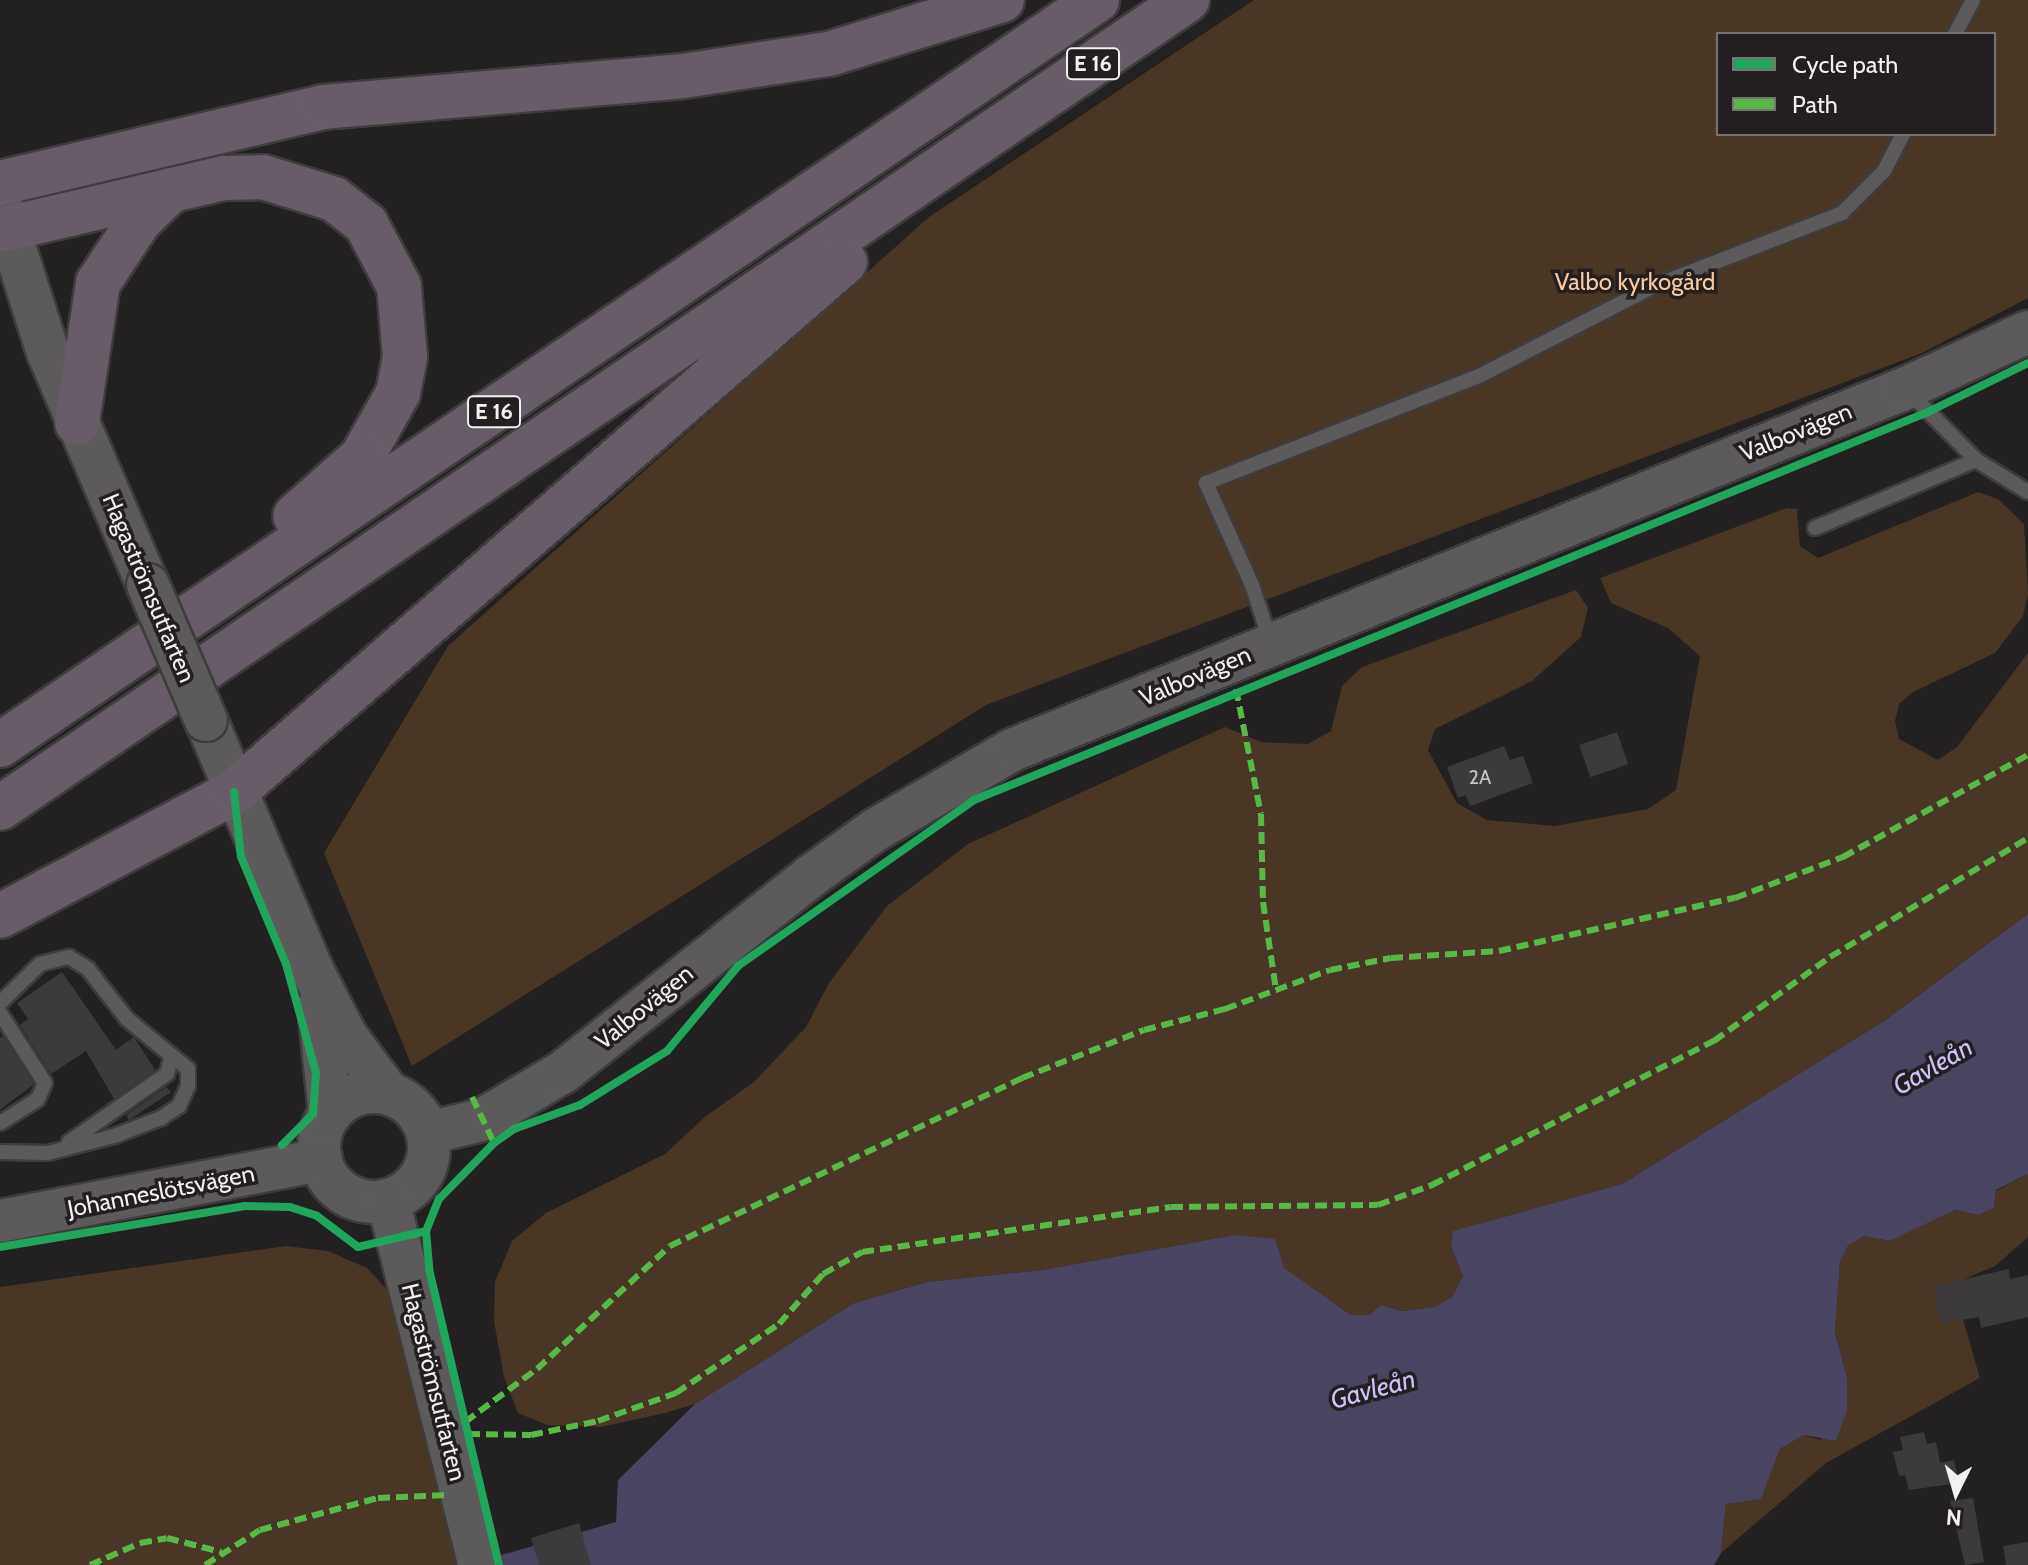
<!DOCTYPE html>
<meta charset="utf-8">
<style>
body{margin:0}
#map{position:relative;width:2028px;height:1565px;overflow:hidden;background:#222021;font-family:Cabin,sans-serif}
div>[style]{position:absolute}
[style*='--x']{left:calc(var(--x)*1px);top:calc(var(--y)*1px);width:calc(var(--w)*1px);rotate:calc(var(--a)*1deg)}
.green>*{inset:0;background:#493624}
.water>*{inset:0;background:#49445f}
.building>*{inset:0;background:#3c3a3a;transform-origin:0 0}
.roads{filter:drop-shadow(2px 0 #3e3c3d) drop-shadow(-2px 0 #3e3c3d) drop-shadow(0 2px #3e3c3d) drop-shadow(0 -2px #3e3c3d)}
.lane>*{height:14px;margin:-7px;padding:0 7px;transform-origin:7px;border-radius:7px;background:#5c5a5b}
.secondary>*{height:42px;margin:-21px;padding:0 21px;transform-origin:21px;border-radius:21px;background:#5c5a5b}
.secondary>.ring{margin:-21px;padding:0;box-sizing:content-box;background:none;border:42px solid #5c5a5b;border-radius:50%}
.highway>*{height:44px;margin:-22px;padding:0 22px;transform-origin:22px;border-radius:22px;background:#675c67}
.bridges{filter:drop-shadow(2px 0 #3e3c3d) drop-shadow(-2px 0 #3e3c3d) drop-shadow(0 2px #3e3c3d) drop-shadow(0 -2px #3e3c3d)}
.secondary-bridge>*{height:42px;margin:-21px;padding:0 21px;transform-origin:21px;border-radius:21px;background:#5c5a5b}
.quiet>*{height:6px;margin-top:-3px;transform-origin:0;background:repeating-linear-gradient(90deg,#58b947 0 12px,transparent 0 18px)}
.cycleway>*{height:8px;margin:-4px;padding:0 4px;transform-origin:4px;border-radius:4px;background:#20a55d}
span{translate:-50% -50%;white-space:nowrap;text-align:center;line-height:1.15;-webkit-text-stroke:7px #231f20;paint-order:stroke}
.number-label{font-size:20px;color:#c5c2c3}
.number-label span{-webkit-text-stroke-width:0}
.shield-label span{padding:2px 6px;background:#231f20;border:2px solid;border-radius:6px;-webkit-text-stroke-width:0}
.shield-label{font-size:22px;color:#f3f0f1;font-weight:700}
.park-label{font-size:24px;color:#f8ca9f}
.street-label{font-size:24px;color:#f3f0f1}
.water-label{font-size:26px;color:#ccc3fa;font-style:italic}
.legend{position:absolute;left:1716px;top:32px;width:280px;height:104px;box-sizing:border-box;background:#231f20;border:2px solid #767374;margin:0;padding:10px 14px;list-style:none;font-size:24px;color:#f3f0f1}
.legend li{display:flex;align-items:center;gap:16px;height:40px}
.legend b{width:40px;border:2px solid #767374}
.north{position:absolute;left:1916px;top:1453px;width:80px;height:80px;-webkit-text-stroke:6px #231f20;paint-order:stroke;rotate:185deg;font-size:22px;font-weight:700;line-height:32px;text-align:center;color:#f3f0f1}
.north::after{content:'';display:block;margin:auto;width:28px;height:36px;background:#f3f0f1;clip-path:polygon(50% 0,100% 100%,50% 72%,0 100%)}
</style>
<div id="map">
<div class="green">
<div style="clip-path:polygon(evenodd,1254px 0,2028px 0,2028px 298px,1922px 353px,986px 705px,412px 1066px,324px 853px,448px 646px,929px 217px,1254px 0,1718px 34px,1994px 34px,1994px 134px,1718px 134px,1718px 34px)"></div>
<div style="clip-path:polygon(1978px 492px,1998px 499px,2024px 524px,2028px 595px,2023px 616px,1995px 653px,1913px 692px,1899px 704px,1895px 721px,1899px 739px,1938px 760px,1957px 747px,2028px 653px,2028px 914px,1884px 1021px,1622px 1184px,1454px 1231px,1451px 1248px,1463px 1276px,1452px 1297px,1434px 1307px,1402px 1311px,1381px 1305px,1369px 1315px,1351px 1315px,1234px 1235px,1042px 1270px,927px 1282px,854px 1303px,695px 1404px,661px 1414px,601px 1427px,547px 1425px,518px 1413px,504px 1377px,494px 1321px,495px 1282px,512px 1241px,546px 1213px,665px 1154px,706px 1116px,754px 1082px,806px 1027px,829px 983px,887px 906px,968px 844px,1225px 727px,1261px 742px,1308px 744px,1331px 731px,1342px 686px,1362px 667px,1576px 590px,1588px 608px,1581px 637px,1532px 681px,1435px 729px,1428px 750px,1457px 803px,1487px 820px,1555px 826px,1648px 809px,1676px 790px,1700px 656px,1668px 628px,1611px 603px,1600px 578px,1787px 508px,1797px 509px,1800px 546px,1818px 558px)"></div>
<div style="clip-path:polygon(2028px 1174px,2028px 1237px,1995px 1266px,1962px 1280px,1962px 1316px,1980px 1378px,1826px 1463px,1721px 1553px,1726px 1504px,1761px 1498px,1780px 1449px,1804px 1435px,1820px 1440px,1847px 1378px,1835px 1332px,1840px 1262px,1848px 1246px,1864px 1236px,1890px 1241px,1955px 1210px,1979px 1215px,1994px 1208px,1996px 1191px)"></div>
<div style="clip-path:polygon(286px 1246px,328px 1251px,367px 1268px,389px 1292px,457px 1565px,0 1565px,0 1287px)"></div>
</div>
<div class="water">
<div style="clip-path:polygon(2028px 914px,2028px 1174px,1996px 1190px,1994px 1208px,1979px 1215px,1955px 1210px,1890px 1241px,1864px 1236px,1848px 1246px,1840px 1262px,1835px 1332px,1847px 1378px,1847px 1410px,1836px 1441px,1804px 1435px,1780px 1449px,1761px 1499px,1726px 1504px,1721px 1553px,1714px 1565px,467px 1565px,616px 1522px,618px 1480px,695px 1404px,854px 1303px,927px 1282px,1042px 1270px,1234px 1235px,1275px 1239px,1284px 1268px,1351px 1315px,1369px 1315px,1381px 1305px,1402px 1311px,1434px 1307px,1452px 1297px,1463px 1276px,1451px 1247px,1453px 1231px,1622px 1184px,1884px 1021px)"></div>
</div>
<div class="building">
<div style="left:1617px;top:732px;width:34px;height:40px;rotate:71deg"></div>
<div style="clip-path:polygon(1504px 746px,1510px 760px,1523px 756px,1533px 783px,1470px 806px,1466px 795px,1458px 798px,1447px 767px)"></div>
<div style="clip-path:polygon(62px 972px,116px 1050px,134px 1037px,155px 1070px,114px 1099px,86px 1051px,51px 1074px,20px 1025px,28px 1019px,17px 1003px)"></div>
<div style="clip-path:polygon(3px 1036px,34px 1084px,0 1110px,0 1038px)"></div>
<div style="clip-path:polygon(166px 1087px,171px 1092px,129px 1120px,126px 1115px)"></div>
<div style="clip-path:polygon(2009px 1269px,2010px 1279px,2028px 1275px,2028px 1317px,1981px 1328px,1979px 1317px,1940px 1324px,1934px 1286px)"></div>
<div style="clip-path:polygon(1924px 1432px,1927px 1444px,1936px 1442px,1940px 1463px,1954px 1460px,1959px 1483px,1909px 1490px,1905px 1475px,1899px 1476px,1893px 1452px,1903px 1450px,1900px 1437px)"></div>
<div style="clip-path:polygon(1973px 1498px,1984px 1562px,1965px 1565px,1950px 1501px)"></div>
<div style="clip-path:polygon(579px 1523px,591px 1565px,539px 1565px,531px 1538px)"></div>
<div style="clip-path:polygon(2028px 1542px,2028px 1565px,2006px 1565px,2003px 1546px)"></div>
</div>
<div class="roads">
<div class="lane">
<div style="--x:1955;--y:34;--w:38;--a:-62"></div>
<div style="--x:1910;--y:393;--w:94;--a:45.4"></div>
<div style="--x:1976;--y:460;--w:61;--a:31.6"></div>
<div style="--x:1815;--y:528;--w:175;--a:-22.9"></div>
<div style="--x:1270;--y:640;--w:58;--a:-108.1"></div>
<div style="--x:1252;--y:585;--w:112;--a:-114.3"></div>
<div style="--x:1206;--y:483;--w:293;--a:-21.4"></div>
<div style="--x:1479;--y:376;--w:197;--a:-27.2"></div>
<div style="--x:1654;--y:286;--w:202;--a:-21.2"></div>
<div style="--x:1842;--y:213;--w:59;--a:-45"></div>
<div style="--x:1884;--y:171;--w:42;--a:-62.8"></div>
<div style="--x:0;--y:1003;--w:56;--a:-44.3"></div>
<div style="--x:40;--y:964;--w:30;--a:-14"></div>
<div style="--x:69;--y:957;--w:22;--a:32"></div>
<div style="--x:88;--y:969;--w:63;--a:52"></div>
<div style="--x:127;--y:1019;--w:79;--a:39.3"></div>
<div style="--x:188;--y:1069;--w:17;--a:90"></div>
<div style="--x:188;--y:1086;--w:22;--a:114"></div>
<div style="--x:179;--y:1106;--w:22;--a:146"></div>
<div style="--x:161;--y:1118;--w:50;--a:159"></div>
<div style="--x:114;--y:1136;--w:68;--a:165.6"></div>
<div style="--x:48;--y:1153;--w:48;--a:-178.8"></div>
<div style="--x:0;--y:1013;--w:83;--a:57.3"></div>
<div style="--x:45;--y:1083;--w:17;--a:114"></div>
<div style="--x:38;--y:1099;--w:45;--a:147.7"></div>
<div style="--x:69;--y:1142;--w:119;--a:-34.8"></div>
<div style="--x:167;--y:1074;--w:16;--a:-76"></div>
</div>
<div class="secondary">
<div style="--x:0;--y:202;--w:157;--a:72.3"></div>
<div style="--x:48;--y:352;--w:254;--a:66.8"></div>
<div style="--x:206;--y:720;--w:272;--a:67"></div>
<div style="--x:312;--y:970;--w:74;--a:62.7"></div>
<div style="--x:346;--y:1036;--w:72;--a:53.4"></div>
<div style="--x:319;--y:1006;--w:109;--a:84.2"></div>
<div class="ring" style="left:319px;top:1092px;width:68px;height:68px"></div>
<div style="--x:428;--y:1133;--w:56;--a:-13.5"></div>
<div style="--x:482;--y:1120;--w:94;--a:-30.7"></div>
<div style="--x:563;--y:1072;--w:316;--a:-38.3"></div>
<div style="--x:811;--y:876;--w:79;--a:-35.7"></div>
<div style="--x:875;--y:830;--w:159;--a:-30.3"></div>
<div style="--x:1012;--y:750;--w:965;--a:-22.04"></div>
<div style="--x:1906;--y:388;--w:134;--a:-24.7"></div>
<div style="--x:388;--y:1200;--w:376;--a:75.9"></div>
<div style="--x:0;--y:1221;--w:327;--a:-10.8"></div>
</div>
<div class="highway">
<div style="--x:0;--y:183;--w:332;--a:-13.2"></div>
<div style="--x:323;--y:107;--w:361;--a:-4.9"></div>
<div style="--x:683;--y:76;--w:148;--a:-8.6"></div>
<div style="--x:829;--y:54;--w:181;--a:-17.3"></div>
<div style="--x:6;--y:229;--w:224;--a:-13.2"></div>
<div style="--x:224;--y:178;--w:39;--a:-1"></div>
<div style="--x:263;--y:177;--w:74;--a:17.2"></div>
<div style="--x:334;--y:199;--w:41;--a:38"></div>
<div style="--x:366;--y:224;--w:70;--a:62"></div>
<div style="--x:399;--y:286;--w:71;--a:85.2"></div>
<div style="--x:405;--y:357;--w:37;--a:101"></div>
<div style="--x:398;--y:393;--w:73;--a:119.4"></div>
<div style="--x:362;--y:457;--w:89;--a:138.6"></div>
<div style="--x:77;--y:423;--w:142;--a:-81.5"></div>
<div style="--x:98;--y:283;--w:74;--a:-56.5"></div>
<div style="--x:139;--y:221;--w:45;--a:-44.1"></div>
<div style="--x:0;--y:745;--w:1326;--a:-34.18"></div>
<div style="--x:0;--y:808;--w:1436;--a:-34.24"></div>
<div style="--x:0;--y:916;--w:265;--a:-27.9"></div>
<div style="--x:234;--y:792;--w:809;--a:-40.94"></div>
</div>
</div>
<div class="bridges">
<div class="secondary-bridge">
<div style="--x:148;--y:585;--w:147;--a:66.8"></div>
</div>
</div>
<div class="quiet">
<div style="--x:1236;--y:689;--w:127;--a:78.7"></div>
<div style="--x:1261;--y:814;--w:88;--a:88.7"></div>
<div style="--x:1263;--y:902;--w:89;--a:81.6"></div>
<div style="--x:472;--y:1097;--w:51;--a:64.4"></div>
<div style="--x:465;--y:1422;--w:89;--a:-36.4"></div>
<div style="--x:537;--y:1369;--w:181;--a:-42.8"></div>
<div style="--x:670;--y:1246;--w:390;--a:-25.5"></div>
<div style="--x:1022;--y:1078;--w:131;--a:-21.5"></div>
<div style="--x:1144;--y:1030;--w:84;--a:-14.5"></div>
<div style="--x:1225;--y:1009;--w:112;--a:-20.4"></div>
<div style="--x:1330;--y:970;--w:62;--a:-11.1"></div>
<div style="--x:1391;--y:958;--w:108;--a:-3.7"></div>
<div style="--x:1499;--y:951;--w:242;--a:-12.7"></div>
<div style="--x:1735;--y:898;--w:116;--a:-20.8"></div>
<div style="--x:1843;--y:857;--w:211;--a:-28.9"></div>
<div style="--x:468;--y:1434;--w:63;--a:0.9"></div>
<div style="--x:531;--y:1435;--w:68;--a:-11.8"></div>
<div style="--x:598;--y:1421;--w:83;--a:-19.7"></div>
<div style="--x:676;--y:1393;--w:124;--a:-33.8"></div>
<div style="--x:779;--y:1324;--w:67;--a:-48.7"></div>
<div style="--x:823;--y:1274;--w:45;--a:-29.4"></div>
<div style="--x:862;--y:1252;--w:312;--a:-8.3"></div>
<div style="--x:1171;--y:1207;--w:207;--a:-0.6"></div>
<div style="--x:1378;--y:1205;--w:58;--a:-20.3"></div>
<div style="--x:1432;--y:1185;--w:317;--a:-27.1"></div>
<div style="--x:1714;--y:1041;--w:143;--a:-35.9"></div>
<div style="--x:1830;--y:957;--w:231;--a:-31"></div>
<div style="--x:90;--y:1565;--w:55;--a:-23.7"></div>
<div style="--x:140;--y:1543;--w:27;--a:-10"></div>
<div style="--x:167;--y:1538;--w:56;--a:14.5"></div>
<div style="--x:205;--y:1565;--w:65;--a:-32.5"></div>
<div style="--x:260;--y:1530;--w:122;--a:-15.2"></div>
<div style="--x:378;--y:1498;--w:70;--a:-2.5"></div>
</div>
<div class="cycleway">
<div style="--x:234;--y:792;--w:65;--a:83.9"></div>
<div style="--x:241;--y:857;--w:116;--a:67.2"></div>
<div style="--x:286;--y:964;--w:113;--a:74.6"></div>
<div style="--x:316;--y:1073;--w:41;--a:94.2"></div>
<div style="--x:313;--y:1114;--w:44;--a:135"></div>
<div style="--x:426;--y:1231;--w:38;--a:85"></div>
<div style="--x:429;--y:1269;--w:304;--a:76.7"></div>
<div style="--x:0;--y:1247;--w:247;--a:-9.5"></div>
<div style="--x:244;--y:1206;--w:46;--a:1.2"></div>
<div style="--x:290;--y:1207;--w:28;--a:18"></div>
<div style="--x:317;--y:1216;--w:51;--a:37.1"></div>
<div style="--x:358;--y:1247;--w:70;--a:-13.2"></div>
<div style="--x:426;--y:1231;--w:35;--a:-68"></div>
<div style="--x:439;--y:1199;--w:78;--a:-45.5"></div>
<div style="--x:494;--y:1143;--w:24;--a:-35"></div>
<div style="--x:514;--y:1129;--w:70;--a:-20"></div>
<div style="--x:580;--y:1105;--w:102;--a:-31.8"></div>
<div style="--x:667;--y:1051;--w:111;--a:-50.1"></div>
<div style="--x:738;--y:966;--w:289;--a:-35.1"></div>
<div style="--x:974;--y:800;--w:1030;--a:-22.13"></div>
<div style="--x:1928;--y:412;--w:111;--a:-26.1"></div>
</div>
<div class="number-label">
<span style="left:1480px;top:777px">2A</span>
</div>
<div class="shield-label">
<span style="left:1093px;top:64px">E 16</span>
<span style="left:494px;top:412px">E 16</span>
</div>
<div class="park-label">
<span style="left:1635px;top:282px">Valbo kyrkogård</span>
</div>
<div class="street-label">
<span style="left:1796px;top:432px;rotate:-22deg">Valbovägen</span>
<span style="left:149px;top:588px;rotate:67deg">Hagaströmsutfarten</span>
<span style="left:1195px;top:676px;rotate:-23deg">Valbovägen</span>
<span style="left:644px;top:1007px;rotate:-39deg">Valbovägen</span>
<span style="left:161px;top:1191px;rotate:-11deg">Johanneslötsvägen</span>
<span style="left:434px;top:1382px;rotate:76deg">Hagaströmsutfarten</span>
</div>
<div class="water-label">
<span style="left:1933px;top:1067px;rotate:-30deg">Gavleån</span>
<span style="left:1373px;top:1390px;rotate:-15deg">Gavleån</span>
</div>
<ul class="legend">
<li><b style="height:10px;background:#20a55d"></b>Cycle path</li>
<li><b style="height:10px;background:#58b947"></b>Path</li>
</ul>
<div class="north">N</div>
</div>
